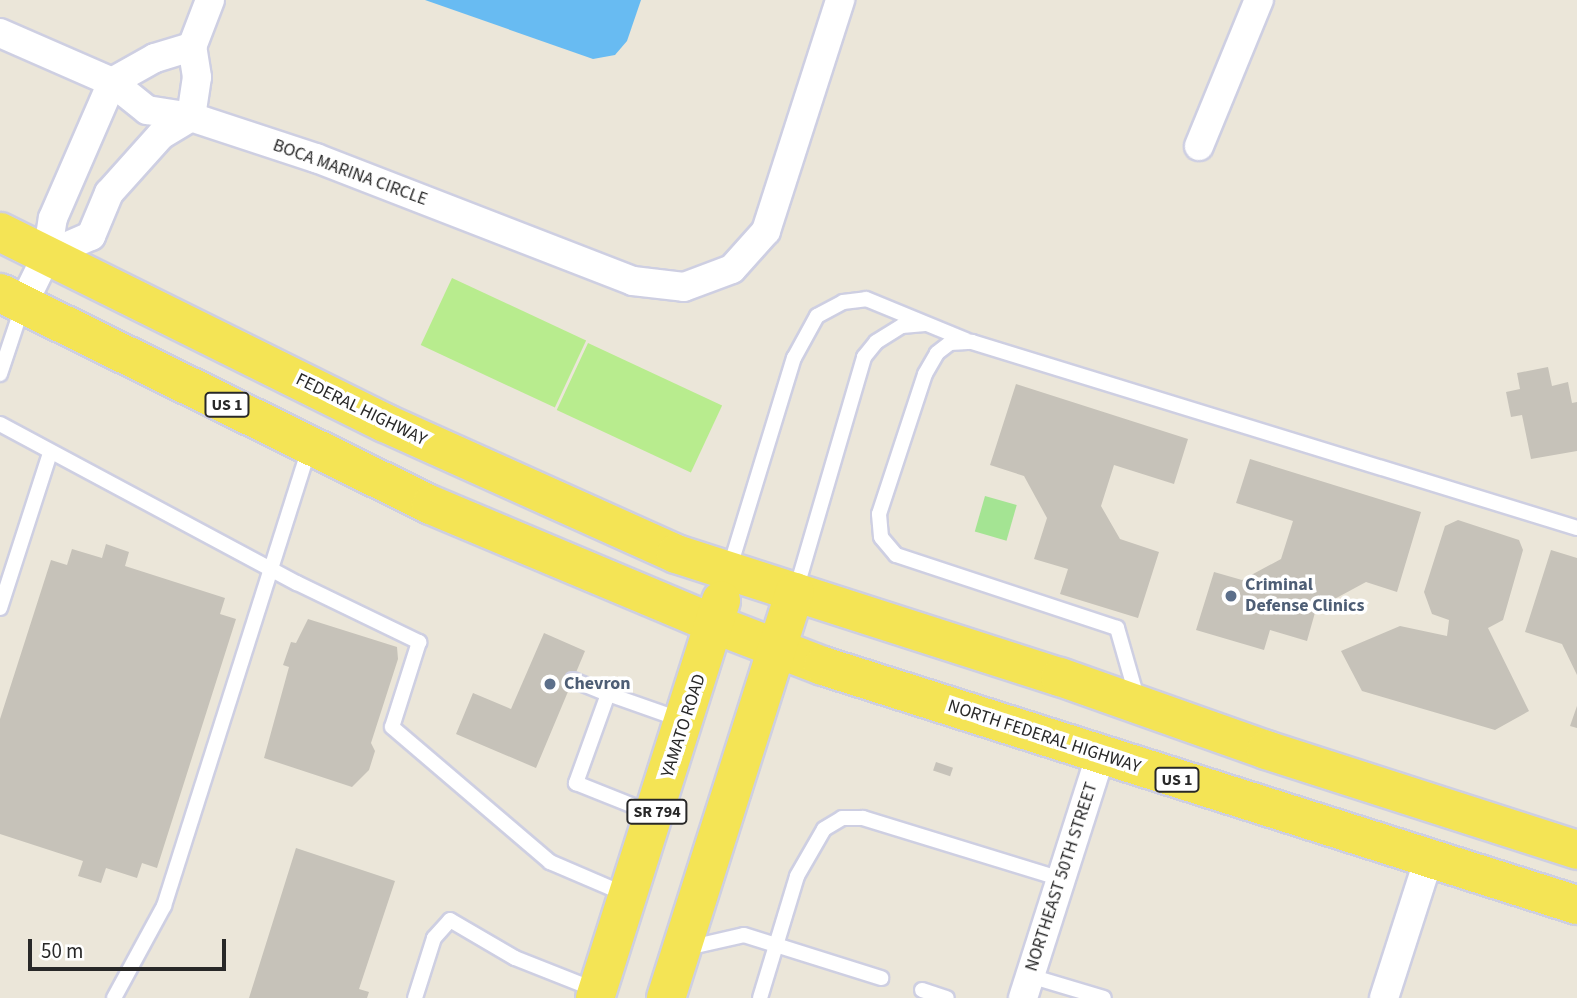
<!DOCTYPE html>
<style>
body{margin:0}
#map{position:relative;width:1577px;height:998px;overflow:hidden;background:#ebe6d9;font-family:"Source Sans 3",sans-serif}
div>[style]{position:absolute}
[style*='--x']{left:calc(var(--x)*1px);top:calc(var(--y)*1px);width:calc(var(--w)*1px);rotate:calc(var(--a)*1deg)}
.green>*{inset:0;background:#a4e493;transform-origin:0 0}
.pitch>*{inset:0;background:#b8ec8e;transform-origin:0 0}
.water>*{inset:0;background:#68bbf2}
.building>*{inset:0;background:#c6c2b9;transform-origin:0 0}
.roads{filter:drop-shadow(2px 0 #cecfe2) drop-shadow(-2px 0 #cecfe2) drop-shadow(0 2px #cecfe2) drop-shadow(0 -2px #cecfe2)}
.service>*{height:14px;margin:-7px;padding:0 7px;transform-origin:7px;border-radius:7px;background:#fff}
.minor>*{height:28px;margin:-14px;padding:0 14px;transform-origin:14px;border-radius:14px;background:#fff}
.primary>*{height:38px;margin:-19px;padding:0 19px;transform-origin:19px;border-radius:19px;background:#f4e455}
.dots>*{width:19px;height:19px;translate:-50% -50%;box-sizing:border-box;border:4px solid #fff;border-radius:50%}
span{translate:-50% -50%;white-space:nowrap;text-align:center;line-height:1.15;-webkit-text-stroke:7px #fff;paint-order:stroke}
.shield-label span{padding:2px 5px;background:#fff;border:2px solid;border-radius:5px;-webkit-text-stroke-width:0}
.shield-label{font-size:16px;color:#282828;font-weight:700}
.street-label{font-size:18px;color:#282828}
.service-label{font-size:18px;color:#4e5e75;font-weight:700}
.left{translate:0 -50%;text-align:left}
.scale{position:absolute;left:28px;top:939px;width:198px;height:32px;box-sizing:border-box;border:4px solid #282828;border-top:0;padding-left:9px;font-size:21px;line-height:24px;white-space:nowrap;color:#282828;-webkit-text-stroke:5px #fff;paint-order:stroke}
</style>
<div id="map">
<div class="green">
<div style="left:985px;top:496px;width:33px;height:37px;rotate:16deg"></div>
</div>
<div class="pitch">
<div style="left:452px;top:278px;width:148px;height:74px;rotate:25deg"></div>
<div style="left:588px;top:343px;width:148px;height:74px;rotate:25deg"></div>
</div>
<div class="water">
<div style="clip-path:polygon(425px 0,641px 0,627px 41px,615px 55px,593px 59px)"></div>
</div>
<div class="building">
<div style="clip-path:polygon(1548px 367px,1552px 386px,1568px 382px,1572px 403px,1577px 402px,1577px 451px,1531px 459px,1522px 415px,1511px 417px,1506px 392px,1520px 389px,1517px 373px)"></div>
<div style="clip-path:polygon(1016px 384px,1188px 439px,1174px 484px,1114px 465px,1101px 506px,1120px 539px,1159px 552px,1138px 618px,1060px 594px,1068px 569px,1034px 559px,1047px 518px,1024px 476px,990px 465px)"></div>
<div style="clip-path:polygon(1250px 459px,1421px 512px,1397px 592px,1366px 582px,1316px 609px,1307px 641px,1270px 630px,1264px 650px,1196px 630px,1214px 572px,1242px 580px,1281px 559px,1293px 521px,1236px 503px)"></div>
<div style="clip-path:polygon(1458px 520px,1519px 540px,1523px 550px,1503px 620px,1488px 628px,1529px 711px,1495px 730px,1362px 691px,1341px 651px,1400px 626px,1447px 636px,1449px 620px,1432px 614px,1424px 592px,1445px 526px)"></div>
<div style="clip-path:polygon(106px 544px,129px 552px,125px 566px,225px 598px,220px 614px,236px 619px,157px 868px,142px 863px,137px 878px,106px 868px,101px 883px,78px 876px,83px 861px,0 834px,0 719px,51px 560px,67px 565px,72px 549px,102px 558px)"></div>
<div style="clip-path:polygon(1551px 550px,1577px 558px,1577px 675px,1562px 644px,1525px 632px)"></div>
<div style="clip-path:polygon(308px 619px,397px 647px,398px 659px,371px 743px,375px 751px,369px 770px,352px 787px,264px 758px,289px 667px,283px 665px,291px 642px,296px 643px)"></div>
<div style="clip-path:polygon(544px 633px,585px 651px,536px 768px,456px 734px,473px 693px,511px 709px)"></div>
<div style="clip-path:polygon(1577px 706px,1577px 728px,1570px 726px)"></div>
<div style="left:936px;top:762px;width:18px;height:9px;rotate:19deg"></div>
<div style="clip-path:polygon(296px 848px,395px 881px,359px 989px,369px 992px,367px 998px,249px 998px)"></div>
</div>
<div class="roads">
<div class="service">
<div style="--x:0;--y:374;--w:73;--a:-71.6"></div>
<div style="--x:0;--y:424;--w:337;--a:28.2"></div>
<div style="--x:297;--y:583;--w:136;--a:25.8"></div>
<div style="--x:419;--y:642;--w:89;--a:107.6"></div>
<div style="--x:392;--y:727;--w:208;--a:40.5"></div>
<div style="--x:550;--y:862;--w:84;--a:23.2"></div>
<div style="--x:729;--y:570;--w:222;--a:-73"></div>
<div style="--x:794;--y:358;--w:48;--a:-61.3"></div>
<div style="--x:817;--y:316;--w:30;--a:-28"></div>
<div style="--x:843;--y:302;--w:23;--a:-7"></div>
<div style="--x:866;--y:299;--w:108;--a:22.3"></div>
<div style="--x:796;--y:590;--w:243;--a:-73.7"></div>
<div style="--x:864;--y:357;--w:19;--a:-51"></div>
<div style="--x:876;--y:342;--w:31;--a:-32"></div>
<div style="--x:902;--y:326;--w:23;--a:-5"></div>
<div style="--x:0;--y:608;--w:163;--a:-72.1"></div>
<div style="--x:573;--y:680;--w:38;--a:22"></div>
<div style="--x:608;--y:694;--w:95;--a:109.8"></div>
<div style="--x:576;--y:783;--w:81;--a:21.8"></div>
<div style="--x:608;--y:694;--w:78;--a:19.4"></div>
<div style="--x:1138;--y:701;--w:76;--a:-106"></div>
<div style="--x:1117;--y:628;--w:233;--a:-161.7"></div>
<div style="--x:896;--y:555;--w:23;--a:-130"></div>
<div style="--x:881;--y:537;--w:23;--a:-95"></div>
<div style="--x:879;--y:514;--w:147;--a:-71.8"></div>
<div style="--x:925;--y:374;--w:24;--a:-60"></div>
<div style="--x:937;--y:353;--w:16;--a:-38"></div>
<div style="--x:950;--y:343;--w:22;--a:-3"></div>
<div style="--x:972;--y:342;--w:633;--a:17.09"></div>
<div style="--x:687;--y:948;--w:58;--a:-12.8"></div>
<div style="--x:744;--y:935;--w:144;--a:17.4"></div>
<div style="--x:1030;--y:976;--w:77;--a:16.6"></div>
<div style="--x:922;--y:990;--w:26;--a:18"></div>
<div style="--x:114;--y:998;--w:105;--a:-61.5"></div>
<div style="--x:164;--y:906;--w:482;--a:-72.4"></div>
<div style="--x:415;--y:998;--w:63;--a:-72.4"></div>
<div style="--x:434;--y:938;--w:24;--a:-48"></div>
<div style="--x:450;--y:920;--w:75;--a:30.3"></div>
<div style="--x:515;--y:958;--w:87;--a:21.6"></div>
<div style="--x:760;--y:998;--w:127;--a:-73.1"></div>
<div style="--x:797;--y:876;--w:54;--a:-60.1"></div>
<div style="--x:824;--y:829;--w:21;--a:-31"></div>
<div style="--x:842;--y:818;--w:21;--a:0"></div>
<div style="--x:863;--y:818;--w:207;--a:17.1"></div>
</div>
<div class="minor">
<div style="--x:0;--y:33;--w:122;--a:23.6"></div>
<div style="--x:112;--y:82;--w:45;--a:38.7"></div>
<div style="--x:147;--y:110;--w:45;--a:9"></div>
<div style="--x:191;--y:117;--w:132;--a:18.2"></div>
<div style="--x:316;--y:158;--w:340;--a:21.2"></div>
<div style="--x:633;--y:281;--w:51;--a:6.7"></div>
<div style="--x:684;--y:287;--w:51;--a:-20.6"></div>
<div style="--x:732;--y:269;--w:51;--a:-48.2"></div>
<div style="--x:766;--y:231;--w:243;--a:-72.2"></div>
<div style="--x:1199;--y:146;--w:158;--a:-67.7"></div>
<div style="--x:47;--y:255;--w:48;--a:-23.4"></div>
<div style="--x:91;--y:236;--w:47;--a:-67.3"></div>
<div style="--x:109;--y:193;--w:78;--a:-48.1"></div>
<div style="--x:161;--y:135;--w:35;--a:-31"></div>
<div style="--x:191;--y:117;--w:40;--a:-81.5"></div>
<div style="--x:197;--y:77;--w:30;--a:-99"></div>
<div style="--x:192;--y:47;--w:50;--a:-69"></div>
<div style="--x:23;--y:304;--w:55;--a:-63.9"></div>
<div style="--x:47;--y:255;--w:37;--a:-81"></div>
<div style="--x:53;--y:218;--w:148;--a:-66.5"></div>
<div style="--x:112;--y:82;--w:49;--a:-29.2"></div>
<div style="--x:155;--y:58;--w:39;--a:-17"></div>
<div style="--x:1023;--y:998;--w:254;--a:-72.3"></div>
<div style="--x:1384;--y:998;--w:147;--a:-72.2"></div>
</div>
<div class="primary">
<div style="--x:0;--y:232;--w:430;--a:26.4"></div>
<div style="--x:385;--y:423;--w:319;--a:24.2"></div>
<div style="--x:676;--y:554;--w:403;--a:17.8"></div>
<div style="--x:1060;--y:677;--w:219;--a:19.5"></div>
<div style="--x:1266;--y:750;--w:327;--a:17.8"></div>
<div style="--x:0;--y:293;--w:480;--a:26.2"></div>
<div style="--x:431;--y:505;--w:307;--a:22.8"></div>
<div style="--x:714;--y:624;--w:117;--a:21.1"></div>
<div style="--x:823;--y:666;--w:791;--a:17.59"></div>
<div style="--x:595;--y:998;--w:417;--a:-72.4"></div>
<div style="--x:666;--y:998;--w:426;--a:-72.4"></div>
</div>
</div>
<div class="dots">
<div style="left:1231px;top:596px;background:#5c6f8a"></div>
<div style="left:550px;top:684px;background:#5c6f8a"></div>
</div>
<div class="shield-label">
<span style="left:227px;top:405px">US 1</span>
<span style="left:1177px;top:780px">US 1</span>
<span style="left:657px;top:812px">SR 794</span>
</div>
<div class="street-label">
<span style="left:350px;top:173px;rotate:20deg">BOCA MARINA CIRCLE</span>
<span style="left:361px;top:410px;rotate:26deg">FEDERAL HIGHWAY</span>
<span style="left:684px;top:726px;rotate:-72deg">YAMATO ROAD</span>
<span style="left:1044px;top:737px;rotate:18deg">NORTH FEDERAL HIGHWAY</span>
<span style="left:1062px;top:877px;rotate:-72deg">NORTHEAST 50TH STREET</span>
</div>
<div class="service-label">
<span class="left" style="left:1245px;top:596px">Criminal<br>Defense Clinics</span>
<span class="left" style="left:564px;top:684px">Chevron</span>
</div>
<div class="scale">50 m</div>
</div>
